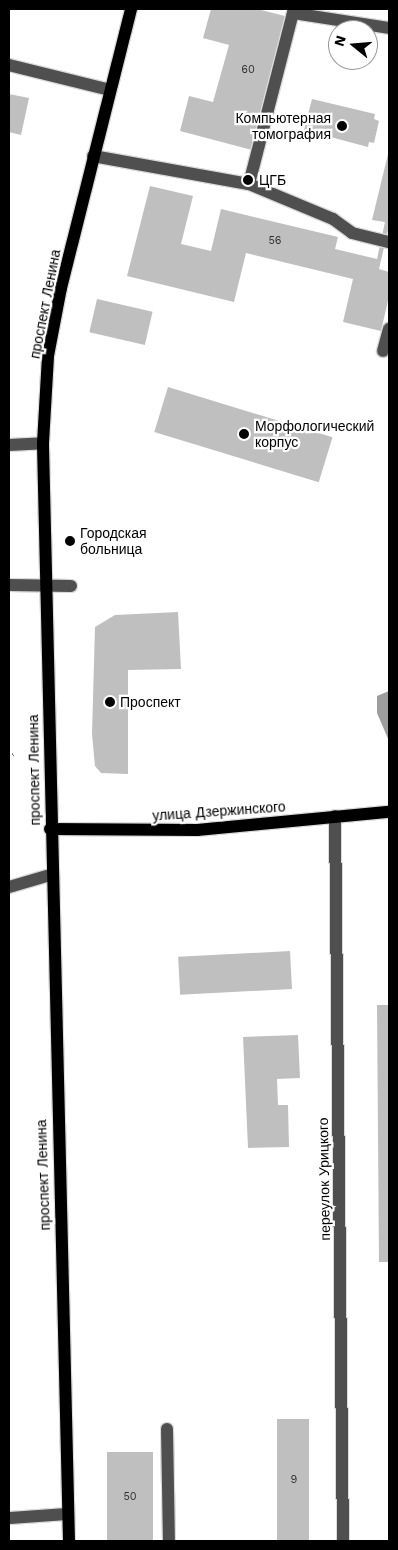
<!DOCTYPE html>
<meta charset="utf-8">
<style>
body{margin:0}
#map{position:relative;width:398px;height:1550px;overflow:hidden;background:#fff;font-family:"Work Sans",sans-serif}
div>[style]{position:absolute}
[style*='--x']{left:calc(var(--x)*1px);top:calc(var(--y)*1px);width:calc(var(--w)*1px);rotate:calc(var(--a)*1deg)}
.water>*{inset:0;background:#9d9d9d}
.building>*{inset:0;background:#bfbfbf;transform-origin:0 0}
.path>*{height:3px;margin-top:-1.5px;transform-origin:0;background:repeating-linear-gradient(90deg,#717171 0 1px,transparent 0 3.5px)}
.roads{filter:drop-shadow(1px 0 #dbdbdb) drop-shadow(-1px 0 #dbdbdb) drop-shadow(0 1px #dbdbdb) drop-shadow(0 -1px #dbdbdb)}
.minor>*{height:12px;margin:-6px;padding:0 6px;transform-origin:6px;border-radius:6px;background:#4f4f4f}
.major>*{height:12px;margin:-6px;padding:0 6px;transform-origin:6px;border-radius:6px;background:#000}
.dots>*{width:14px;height:14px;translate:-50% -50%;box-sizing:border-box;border:2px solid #fff;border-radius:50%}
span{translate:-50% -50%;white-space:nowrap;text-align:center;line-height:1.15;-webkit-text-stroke:4.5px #fff;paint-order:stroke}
.number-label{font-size:11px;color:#303030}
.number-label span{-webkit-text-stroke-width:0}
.poi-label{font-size:14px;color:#000}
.right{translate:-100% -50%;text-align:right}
.left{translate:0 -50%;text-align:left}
.street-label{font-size:14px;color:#000}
.frame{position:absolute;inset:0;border:10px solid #000;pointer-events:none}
.north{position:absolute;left:328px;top:20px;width:50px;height:50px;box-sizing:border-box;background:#fff;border:1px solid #999;border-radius:50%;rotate:287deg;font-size:14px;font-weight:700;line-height:20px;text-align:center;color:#000}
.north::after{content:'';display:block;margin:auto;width:18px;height:22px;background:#000;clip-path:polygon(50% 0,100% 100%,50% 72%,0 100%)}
</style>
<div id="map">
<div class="water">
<div style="clip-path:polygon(389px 691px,389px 741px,377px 713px,377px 696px)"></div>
</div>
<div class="building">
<div style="clip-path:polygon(211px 9px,257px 9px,289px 17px,252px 150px,180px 131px,189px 96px,213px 102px,229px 45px,203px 38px)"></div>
<div style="clip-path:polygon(9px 94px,29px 98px,21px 135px,9px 132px)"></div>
<div style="clip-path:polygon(312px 99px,375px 114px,374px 119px,379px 121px,374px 143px,369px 142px,368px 147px,304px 130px)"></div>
<div style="clip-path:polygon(389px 150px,389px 226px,379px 269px,389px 272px,389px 296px,381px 331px,343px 322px,353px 279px,246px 253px,234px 302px,127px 276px,150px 186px,193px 196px,181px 244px,211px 251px,221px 209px,338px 237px,335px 249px,377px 259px,385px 222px,372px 220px)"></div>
<div style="left:97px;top:299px;width:57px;height:34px;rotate:13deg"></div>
<div style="left:168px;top:387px;width:172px;height:47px;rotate:17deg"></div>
<div style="clip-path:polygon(178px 612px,181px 669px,128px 670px,128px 774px,101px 773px,95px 766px,92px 734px,95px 627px,115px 615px)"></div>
<div style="left:290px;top:951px;width:38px;height:112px;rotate:87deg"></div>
<div style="clip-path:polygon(377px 1005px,389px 1005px,389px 1262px,379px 1262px)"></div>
<div style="clip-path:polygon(298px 1035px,300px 1078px,277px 1079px,278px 1105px,288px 1105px,289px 1147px,248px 1148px,243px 1037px)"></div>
<div style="left:277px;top:1419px;width:32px;height:122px"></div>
<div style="left:107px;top:1452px;width:46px;height:89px"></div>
</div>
<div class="path">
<div style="--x:9;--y:755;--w:5;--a:-11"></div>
</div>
<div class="roads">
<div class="minor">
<div style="--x:9;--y:65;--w:104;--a:13.9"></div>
<div style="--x:93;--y:156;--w:158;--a:10.2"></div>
<div style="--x:249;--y:184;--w:91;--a:22.6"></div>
<div style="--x:333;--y:219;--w:24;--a:36"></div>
<div style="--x:352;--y:233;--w:38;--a:14"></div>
<div style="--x:249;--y:184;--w:177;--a:-75.6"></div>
<div style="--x:293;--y:13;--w:97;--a:8.9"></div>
<div style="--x:383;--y:351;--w:23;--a:-75"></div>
<div style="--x:9;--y:445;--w:34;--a:-3"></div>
<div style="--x:9;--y:585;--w:62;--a:0.9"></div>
<div style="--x:335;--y:816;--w:725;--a:89.37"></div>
<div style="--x:9;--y:887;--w:43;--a:-16.3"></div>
<div style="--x:167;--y:1429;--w:112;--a:89"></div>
<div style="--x:9;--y:1518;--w:59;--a:-3.9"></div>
</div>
<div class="major">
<div style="--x:50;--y:829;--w:147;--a:0.4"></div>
<div style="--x:197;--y:830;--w:193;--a:-5.4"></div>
<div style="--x:69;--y:1541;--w:1098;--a:-91.36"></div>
<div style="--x:43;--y:443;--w:87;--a:-86.7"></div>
<div style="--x:48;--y:356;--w:69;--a:-79.2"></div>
<div style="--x:61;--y:288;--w:288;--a:-75.9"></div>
</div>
</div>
<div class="dots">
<div style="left:342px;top:126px;background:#000"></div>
<div style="left:248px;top:180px;background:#000"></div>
<div style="left:244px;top:434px;background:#000"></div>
<div style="left:70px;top:541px;background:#000"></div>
<div style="left:110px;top:702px;background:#000"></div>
</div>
<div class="number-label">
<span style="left:248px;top:70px">60</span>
<span style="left:275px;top:241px">56</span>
<span style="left:294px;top:1480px">9</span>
<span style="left:130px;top:1497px">50</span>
</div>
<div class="poi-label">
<span class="right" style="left:331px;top:126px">Компьютерная<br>томография</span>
<span class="left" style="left:259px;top:180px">ЦГБ</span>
<span class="left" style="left:255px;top:434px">Морфологический<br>корпус</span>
<span class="left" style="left:80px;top:541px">Городская<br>больница</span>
<span class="left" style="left:120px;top:702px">Проспект</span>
</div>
<div class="street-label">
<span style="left:45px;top:304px;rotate:-79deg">проспект Ленина</span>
<span style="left:34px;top:770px;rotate:-91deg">проспект Ленина</span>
<span style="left:219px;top:811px;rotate:-4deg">улица Дзержинского</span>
<span style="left:43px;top:1175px;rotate:-92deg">проспект Ленина</span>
<span style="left:324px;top:1179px;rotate:-91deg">переулок Урицкого</span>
</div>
<div class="frame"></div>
<div class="north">N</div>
</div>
